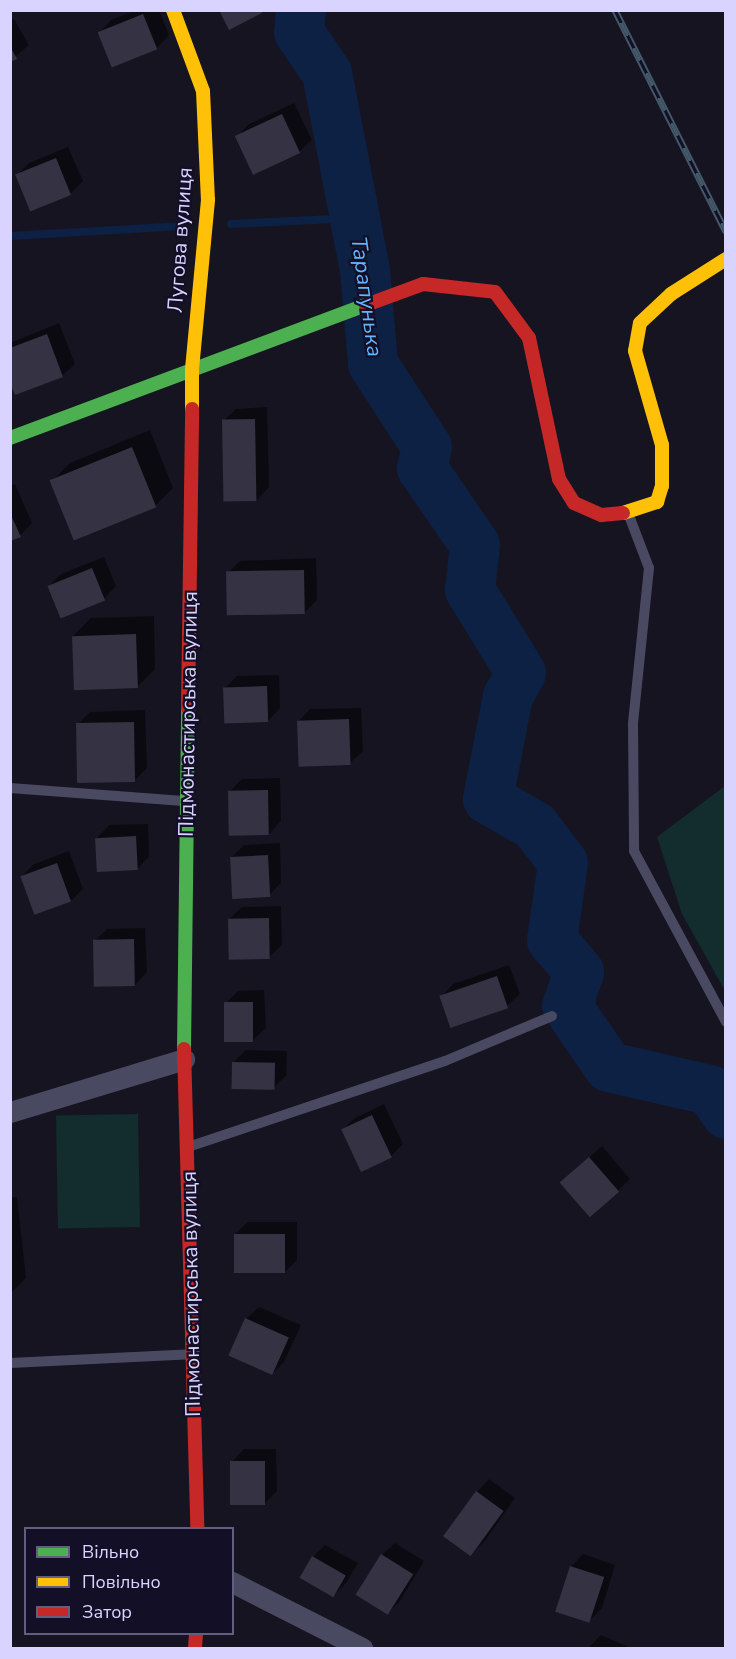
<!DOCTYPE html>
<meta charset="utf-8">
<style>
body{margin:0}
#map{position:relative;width:736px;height:1659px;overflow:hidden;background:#161421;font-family:"Nunito Sans",sans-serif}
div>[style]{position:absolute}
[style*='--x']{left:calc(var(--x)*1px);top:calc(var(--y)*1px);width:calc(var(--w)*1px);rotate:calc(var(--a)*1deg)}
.green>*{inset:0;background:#132c2d;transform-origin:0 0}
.shadow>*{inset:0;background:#0007}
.stream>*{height:8px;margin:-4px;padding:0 4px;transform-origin:4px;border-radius:4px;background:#0d2144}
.river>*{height:50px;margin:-25px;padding:0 25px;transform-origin:25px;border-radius:25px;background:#0d2144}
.building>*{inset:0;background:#343243;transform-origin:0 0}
.lane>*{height:10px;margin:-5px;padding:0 5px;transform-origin:5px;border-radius:5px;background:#4a4962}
.street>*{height:21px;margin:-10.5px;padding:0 10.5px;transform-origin:10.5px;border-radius:10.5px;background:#4a4962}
.fast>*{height:14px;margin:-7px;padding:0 7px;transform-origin:7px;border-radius:7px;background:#4caf50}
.slow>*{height:14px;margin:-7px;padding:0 7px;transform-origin:7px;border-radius:7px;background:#ffc107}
.jam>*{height:14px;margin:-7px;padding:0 7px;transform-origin:7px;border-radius:7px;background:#c62828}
.rail>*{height:7px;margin-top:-3.5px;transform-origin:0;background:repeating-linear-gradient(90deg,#130f26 0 14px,#43596b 0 28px);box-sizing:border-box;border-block:2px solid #43596b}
span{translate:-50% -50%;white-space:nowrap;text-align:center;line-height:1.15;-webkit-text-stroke:4.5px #130f26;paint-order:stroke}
.street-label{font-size:21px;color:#d9d4ff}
.water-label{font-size:22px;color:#62b6ff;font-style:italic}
.frame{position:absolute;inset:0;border:12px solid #d9d4ff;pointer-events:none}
.legend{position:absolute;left:24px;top:1527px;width:210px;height:108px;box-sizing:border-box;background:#130f26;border:2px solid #625e7d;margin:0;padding:8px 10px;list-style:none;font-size:18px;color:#d9d4ff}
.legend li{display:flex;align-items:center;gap:12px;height:30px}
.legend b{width:30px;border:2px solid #625e7d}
</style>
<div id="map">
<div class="green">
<div style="clip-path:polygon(725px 786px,725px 991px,682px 914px,657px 837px)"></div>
<div style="left:138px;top:1114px;width:113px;height:82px;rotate:89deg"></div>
</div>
<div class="shadow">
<div style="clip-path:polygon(136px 10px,159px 10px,169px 35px,157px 48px,112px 65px,99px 33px,111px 20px)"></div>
<div style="clip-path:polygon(14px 19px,29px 45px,10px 61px,10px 21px)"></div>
<div style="clip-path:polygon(294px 103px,312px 140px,299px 152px,237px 136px,249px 124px)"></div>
<div style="clip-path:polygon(68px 147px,83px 181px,70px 194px,17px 175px,29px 163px)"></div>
<div style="clip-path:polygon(59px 323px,75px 364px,62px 376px,10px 379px,10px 343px)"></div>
<div style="clip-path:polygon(267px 407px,269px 487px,257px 500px,223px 421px,236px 409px)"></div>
<div style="clip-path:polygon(150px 430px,173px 488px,155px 506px,52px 481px,70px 463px)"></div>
<div style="clip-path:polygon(15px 484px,32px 523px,20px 536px,10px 540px,10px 486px)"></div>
<div style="clip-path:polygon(104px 557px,116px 586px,104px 599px,49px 586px,61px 574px)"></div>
<div style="clip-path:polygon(316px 558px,317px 600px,304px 613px,228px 573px,240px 561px)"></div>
<div style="clip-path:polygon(154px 616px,155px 669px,137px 687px,73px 636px,91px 618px)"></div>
<div style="clip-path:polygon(279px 675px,280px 708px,268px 721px,225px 688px,237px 676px)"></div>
<div style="clip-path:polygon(361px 708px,363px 751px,350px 763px,298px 722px,310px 709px)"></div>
<div style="clip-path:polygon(145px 710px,147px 768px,135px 780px,78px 724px,90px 712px)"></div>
<div style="clip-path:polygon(280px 778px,281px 821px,269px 834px,229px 792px,242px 779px)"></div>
<div style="clip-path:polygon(148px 824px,149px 857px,137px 869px,97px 838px,109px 825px)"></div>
<div style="clip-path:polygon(280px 843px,281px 883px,269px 895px,232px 857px,244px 845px)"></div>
<div style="clip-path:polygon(69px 851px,83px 889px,71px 901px,22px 876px,34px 864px)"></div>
<div style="clip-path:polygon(281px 906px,282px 945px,269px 957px,229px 919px,242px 907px)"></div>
<div style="clip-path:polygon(145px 928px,147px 972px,135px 985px,95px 941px,107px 929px)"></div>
<div style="clip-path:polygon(509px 965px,520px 994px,507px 1006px,441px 997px,453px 984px)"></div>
<div style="clip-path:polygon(264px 990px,266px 1028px,253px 1040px,226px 1003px,238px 991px)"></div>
<div style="clip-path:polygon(246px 1050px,287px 1051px,286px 1076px,273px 1088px,234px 1062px)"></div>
<div style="clip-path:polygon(384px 1104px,403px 1144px,391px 1156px,342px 1130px,355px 1118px)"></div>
<div style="clip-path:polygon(602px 1146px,630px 1179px,618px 1191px,561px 1182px)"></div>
<div style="clip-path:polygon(17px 1197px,26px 1278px,10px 1294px,10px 1198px)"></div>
<div style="clip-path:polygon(248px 1222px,297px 1222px,297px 1260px,285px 1272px,235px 1234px)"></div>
<div style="clip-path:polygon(259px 1307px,301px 1325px,284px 1362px,272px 1374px,246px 1319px)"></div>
<div style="clip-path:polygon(244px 1449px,276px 1449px,277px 1491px,265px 1503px,232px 1462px)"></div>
<div style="clip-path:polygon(489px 1479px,515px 1498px,484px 1542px,471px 1554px,477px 1492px)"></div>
<div style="clip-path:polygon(395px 1543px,424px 1561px,400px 1601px,388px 1613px,382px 1555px)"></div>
<div style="clip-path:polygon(325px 1545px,358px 1563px,346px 1583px,334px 1595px,313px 1557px)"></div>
<div style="clip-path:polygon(583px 1554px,615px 1565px,602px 1608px,589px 1621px,571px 1567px)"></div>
<div style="clip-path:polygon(601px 1635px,631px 1648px,588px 1648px)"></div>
</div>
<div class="stream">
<div style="--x:231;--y:224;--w:124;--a:-2.8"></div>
<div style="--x:10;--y:236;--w:171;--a:-3.3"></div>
</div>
<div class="river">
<div style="--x:301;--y:10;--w:22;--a:95"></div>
<div style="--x:299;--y:32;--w:50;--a:55.7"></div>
<div style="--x:327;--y:73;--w:201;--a:79.1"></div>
<div style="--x:365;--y:270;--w:94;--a:85.1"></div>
<div style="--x:373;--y:364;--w:99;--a:57"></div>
<div style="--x:427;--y:447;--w:22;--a:103"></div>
<div style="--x:422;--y:468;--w:93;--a:55.5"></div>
<div style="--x:475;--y:545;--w:45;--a:96.3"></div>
<div style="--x:470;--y:590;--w:97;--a:58.4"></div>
<div style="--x:521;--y:673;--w:26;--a:119"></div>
<div style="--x:508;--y:696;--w:105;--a:101"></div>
<div style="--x:488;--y:799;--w:54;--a:29.9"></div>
<div style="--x:535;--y:826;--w:46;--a:52.9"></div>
<div style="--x:563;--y:863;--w:78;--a:98.1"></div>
<div style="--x:552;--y:940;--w:42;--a:49.8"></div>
<div style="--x:579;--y:972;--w:36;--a:109"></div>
<div style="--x:567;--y:1006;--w:74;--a:55.5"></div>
<div style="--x:609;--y:1067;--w:104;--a:12.8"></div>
<div style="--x:710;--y:1090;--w:29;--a:56"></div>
</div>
<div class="building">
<div style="clip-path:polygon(219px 10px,261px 10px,262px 13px,229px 30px)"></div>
<div style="left:143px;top:14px;width:38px;height:49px;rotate:68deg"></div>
<div style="clip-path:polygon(10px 46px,17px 59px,10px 62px)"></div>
<div style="left:282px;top:114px;width:43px;height:52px;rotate:65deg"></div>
<div style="left:56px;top:158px;width:40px;height:44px;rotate:68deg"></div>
<div style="clip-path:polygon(47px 334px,63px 377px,15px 395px,10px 384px,10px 348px)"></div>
<div style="left:255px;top:419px;width:82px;height:33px;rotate:89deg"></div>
<div style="left:132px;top:447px;width:65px;height:89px;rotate:68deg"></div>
<div style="clip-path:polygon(10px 513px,21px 537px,10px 541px)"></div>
<div style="left:92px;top:568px;width:35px;height:48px;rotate:68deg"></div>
<div style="left:304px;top:570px;width:44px;height:78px;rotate:89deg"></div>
<div style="left:136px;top:634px;width:54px;height:64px;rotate:88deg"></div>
<div style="left:267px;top:686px;width:36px;height:44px;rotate:88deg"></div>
<div style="left:349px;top:719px;width:46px;height:52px;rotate:88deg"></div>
<div style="left:134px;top:722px;width:60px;height:58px;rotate:89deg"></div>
<div style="left:268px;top:790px;width:45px;height:40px;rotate:89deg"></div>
<div style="left:136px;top:836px;width:34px;height:41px;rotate:87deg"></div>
<div style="left:268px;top:855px;width:42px;height:38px;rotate:87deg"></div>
<div style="left:57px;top:863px;width:41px;height:39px;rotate:70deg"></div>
<div style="left:269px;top:918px;width:41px;height:41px;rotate:89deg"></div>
<div style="left:134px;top:939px;width:47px;height:41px;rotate:89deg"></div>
<div style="left:497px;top:976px;width:34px;height:61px;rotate:71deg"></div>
<div style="left:224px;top:1002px;width:29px;height:40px"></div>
<div style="left:232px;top:1062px;width:43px;height:27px;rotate:1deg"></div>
<div style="left:372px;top:1115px;width:47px;height:34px;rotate:65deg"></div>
<div style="left:589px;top:1157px;width:46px;height:39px;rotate:49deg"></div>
<div style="left:234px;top:1234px;width:51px;height:39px"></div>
<div style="left:245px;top:1318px;width:48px;height:41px;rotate:24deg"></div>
<div style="left:230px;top:1461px;width:35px;height:44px"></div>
<div style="left:476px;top:1491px;width:34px;height:56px;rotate:36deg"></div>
<div style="left:381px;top:1554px;width:38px;height:48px;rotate:32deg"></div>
<div style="left:312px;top:1556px;width:39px;height:25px;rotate:30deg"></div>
<div style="left:570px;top:1566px;width:36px;height:48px;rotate:18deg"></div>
</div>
<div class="lane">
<div style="--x:628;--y:513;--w:59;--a:69.1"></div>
<div style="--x:649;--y:568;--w:157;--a:95.9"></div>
<div style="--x:633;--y:724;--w:127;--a:89.5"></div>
<div style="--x:634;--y:851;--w:194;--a:61.7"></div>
<div style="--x:10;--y:788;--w:174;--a:4.3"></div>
<div style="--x:188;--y:1147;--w:271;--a:-18.5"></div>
<div style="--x:445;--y:1061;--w:116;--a:-22.8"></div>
<div style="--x:10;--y:1363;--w:181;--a:-2.8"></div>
</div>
<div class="street">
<div style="--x:10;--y:1112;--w:182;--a:-16.9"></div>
<div style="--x:232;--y:1582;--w:146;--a:26.9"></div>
</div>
<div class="fast">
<div style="--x:10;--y:438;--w:380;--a:-20.5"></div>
<div style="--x:184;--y:1049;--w:341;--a:-89.3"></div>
</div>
<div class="slow">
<div style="--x:173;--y:10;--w:86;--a:69.7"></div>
<div style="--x:203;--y:91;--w:109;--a:87.4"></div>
<div style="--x:208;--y:200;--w:171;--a:95.4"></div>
<div style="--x:192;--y:370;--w:39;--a:90"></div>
<div style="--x:623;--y:513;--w:36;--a:-18"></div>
<div style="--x:657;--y:502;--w:17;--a:-73"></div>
<div style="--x:662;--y:486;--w:41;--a:-90"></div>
<div style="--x:662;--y:445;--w:98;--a:-106"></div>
<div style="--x:635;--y:351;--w:28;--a:-80"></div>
<div style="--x:640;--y:323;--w:42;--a:-43.1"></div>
<div style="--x:671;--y:294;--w:65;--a:-32.5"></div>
</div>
<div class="jam">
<div style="--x:366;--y:305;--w:61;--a:-20.2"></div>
<div style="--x:423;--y:284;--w:72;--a:6.3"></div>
<div style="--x:495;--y:292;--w:57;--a:53.5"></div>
<div style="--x:529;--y:338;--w:144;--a:78"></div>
<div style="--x:559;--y:479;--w:28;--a:58"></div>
<div style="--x:574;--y:503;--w:30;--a:24"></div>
<div style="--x:601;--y:515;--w:22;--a:-5"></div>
<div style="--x:188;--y:708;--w:299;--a:-89.2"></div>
<div style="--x:184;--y:1049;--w:479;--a:88.4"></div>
<div style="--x:195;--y:1648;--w:14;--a:-86"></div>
</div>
<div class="rail">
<div style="--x:615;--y:10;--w:248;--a:63.4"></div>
</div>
<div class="street-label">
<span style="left:180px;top:240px;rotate:-86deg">Лугова вулиця</span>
<span style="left:188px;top:714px;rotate:-89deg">Підмонастирська вулиця</span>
<span style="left:191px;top:1294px;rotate:-91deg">Підмонастирська вулиця</span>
</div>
<div class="water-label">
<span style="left:366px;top:297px;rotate:82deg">Тарапунька</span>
</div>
<div class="frame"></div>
<ul class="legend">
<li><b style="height:8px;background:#4caf50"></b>Вільно</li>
<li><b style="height:8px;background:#ffc107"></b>Повільно</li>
<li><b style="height:8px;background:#c62828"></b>Затор</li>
</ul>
</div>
